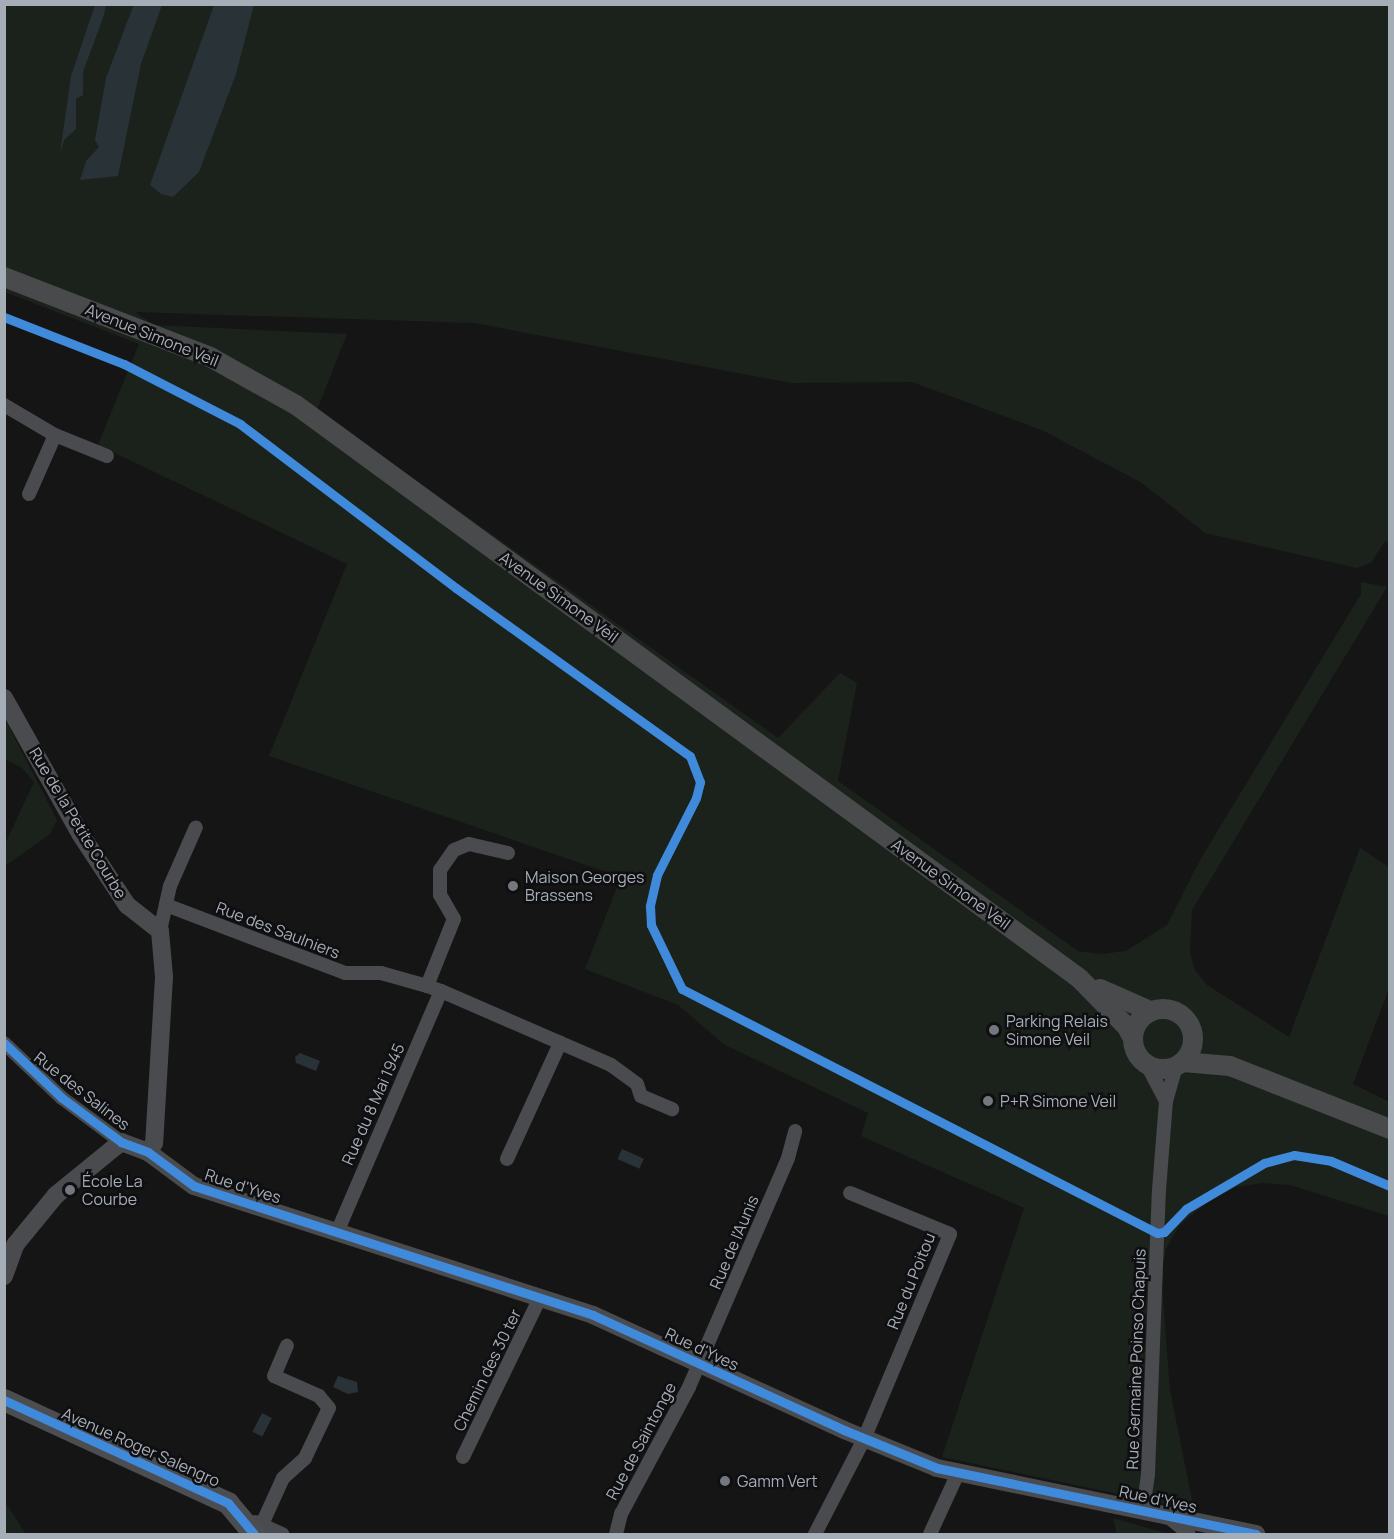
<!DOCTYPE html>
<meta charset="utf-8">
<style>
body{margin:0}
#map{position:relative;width:1394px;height:1539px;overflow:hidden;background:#151515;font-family:Manrope,sans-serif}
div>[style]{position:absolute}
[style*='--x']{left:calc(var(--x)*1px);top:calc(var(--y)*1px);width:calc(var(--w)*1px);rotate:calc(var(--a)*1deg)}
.green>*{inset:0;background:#1b221b}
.water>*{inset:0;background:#283237;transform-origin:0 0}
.minor>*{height:14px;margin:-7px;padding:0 7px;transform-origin:7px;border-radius:7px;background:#494b4e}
.tertiary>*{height:18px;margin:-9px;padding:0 9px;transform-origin:9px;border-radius:9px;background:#494b4e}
.secondary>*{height:20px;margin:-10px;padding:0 10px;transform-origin:10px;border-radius:10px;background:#484a4c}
.secondary>.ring{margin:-10px;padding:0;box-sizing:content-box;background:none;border:20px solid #484a4c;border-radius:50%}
.primary>*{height:22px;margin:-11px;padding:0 11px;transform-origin:11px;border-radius:11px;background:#4b4d50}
.cycleway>*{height:9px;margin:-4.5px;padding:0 4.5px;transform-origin:4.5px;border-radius:4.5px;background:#408adc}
.dots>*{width:16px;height:16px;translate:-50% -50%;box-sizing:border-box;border:3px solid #0f0f11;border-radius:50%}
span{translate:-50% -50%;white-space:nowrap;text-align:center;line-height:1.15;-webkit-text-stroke:5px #0f0f11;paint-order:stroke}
.street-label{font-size:16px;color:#a5adb6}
.poi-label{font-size:16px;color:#a5adb6}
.left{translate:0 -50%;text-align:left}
.frame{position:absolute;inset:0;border:6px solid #a5adb6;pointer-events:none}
</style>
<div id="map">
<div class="green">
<div style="clip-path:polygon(4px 5px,1389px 5px,1389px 543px,1385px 541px,1371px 563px,1357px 568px,1205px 533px,1142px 483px,1042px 430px,912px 382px,791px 383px,474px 323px,135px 312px,154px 325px,347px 334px,317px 410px,778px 738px,840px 673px,857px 683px,838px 781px,1078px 951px,1101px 954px,1126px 951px,1167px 925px,1200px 860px,1361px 594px,1361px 582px,1387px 587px,1192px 910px,1190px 953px,1195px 970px,1207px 985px,1289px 1037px,1360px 848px,1389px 867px,1389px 988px,1353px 1084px,1389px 1102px,1389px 1216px,1290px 1185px,1262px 1183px,1236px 1187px,1208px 1201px,1179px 1226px,1166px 1249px,1161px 1274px,1170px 1390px,1194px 1510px,942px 1457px,1024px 1208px,861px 1136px,868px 1113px,725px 1045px,678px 1005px,585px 969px,621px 877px,269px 756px,347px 564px,98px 445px,139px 344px,5px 292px)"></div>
<div style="clip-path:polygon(5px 719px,57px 820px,50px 834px,5px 866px,5px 844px,34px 782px,22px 768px,5px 759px)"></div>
<div style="clip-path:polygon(4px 1502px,5px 1502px,26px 1534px,5px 1534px)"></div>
<div style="clip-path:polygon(1113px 1518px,1169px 1534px,1117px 1534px)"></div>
</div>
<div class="water">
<div style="clip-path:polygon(134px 4px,162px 5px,141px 64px,118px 176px,80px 180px,86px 161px,99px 147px,95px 140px,106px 78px)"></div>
<div style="clip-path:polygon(95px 5px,106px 5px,104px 15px,83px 72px,83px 95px,76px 99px,76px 129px,64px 140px,60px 154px,71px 76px)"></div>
<div style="clip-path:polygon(214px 5px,254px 5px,236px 74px,199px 172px,173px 197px,161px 194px,150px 185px)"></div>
<div style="clip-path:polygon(300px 1053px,320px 1061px,316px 1071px,296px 1063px,295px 1057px)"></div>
<div style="left:622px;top:1149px;width:24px;height:11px;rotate:24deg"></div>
<div style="clip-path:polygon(338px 1376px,357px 1382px,358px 1392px,348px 1394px,333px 1387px)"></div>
<div style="left:262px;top:1413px;width:11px;height:21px;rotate:27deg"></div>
</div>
<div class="minor">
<div style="--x:4;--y:405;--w:59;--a:30.5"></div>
<div style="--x:55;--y:435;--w:56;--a:22"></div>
<div style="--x:29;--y:494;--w:64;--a:-66.2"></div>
<div style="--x:166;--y:905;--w:191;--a:20.8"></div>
<div style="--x:345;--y:973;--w:36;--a:0"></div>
<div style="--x:381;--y:973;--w:48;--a:15.8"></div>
<div style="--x:160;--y:931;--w:46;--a:-77.5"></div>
<div style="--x:170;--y:886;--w:64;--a:-66.2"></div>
<div style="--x:441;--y:991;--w:185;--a:23.5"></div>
<div style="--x:611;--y:1065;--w:32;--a:36"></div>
<div style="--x:637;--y:1084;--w:13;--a:72"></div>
<div style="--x:641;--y:1096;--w:34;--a:23"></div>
<div style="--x:4;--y:1043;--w:80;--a:43.5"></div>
<div style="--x:62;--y:1098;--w:74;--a:36.7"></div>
<div style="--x:1147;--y:1065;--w:41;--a:62.2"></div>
<div style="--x:507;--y:1159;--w:128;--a:-65.4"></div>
<div style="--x:338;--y:1230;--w:260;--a:-66.7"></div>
<div style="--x:441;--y:991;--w:15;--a:-160"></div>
<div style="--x:427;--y:986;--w:72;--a:-68.1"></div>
<div style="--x:454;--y:919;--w:28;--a:-120"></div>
<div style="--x:440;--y:895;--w:25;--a:-90"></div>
<div style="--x:440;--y:870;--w:24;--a:-55"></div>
<div style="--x:454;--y:850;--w:16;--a:-22"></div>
<div style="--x:469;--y:844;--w:40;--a:13"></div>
<div style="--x:463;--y:1457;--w:177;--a:-64.2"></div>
<div style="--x:1143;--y:1510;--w:36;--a:-82"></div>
<div style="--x:1148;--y:1474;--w:284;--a:-87.8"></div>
<div style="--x:1159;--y:1190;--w:89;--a:-85.5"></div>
<div style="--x:1166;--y:1101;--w:36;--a:-74"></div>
<div style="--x:1167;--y:1516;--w:28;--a:39"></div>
<div style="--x:255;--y:1522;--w:30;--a:24"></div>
<div style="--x:263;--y:1522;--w:48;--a:-65.6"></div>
<div style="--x:283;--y:1478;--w:30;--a:-42"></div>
<div style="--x:305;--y:1458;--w:55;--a:-64.4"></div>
<div style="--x:329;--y:1408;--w:16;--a:-130"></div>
<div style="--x:319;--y:1396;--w:49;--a:-156"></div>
<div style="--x:274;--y:1376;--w:33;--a:-67"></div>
<div style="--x:616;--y:1534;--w:21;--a:-76"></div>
<div style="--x:621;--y:1514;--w:144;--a:-61.8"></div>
<div style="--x:689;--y:1387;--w:249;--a:-66.6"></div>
<div style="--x:788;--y:1158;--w:28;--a:-75"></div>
<div style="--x:815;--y:1534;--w:107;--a:-62.7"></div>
<div style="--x:864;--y:1439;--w:222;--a:-67.2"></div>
<div style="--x:950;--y:1234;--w:108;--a:-157.7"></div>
<div style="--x:930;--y:1534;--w:67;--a:-65.3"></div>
</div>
<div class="tertiary">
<div style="--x:4;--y:698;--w:157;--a:60.7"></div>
<div style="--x:81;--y:835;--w:84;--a:56.7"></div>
<div style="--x:127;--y:905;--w:42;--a:38.2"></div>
<div style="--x:160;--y:931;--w:46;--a:85"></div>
<div style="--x:164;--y:977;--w:166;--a:93.4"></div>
<div style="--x:154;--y:1143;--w:11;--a:124"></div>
<div style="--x:4;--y:1276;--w:33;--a:-70"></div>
<div style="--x:15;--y:1245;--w:65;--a:-50.6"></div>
<div style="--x:56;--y:1195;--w:84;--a:-39.2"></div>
<div style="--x:121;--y:1142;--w:29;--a:20"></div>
<div style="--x:148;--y:1152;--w:57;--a:36.5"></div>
<div style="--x:194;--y:1186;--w:419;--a:17.9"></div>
<div style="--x:593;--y:1315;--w:276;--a:24.6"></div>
<div style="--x:844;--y:1430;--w:100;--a:22.2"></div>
<div style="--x:937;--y:1468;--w:326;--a:11.7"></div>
</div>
<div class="secondary">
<div style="--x:4;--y:277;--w:221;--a:21.2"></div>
<div style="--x:210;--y:357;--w:98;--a:29.2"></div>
<div style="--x:296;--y:405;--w:970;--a:36.2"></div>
<div style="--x:1079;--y:978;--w:69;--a:45.6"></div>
<div style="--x:1127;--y:1027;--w:11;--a:63"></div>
<div style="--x:1100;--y:989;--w:55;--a:23.7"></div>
<div class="ring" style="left:1133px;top:1009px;width:40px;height:40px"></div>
<div style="--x:1183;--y:1062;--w:47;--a:4.9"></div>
<div style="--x:1230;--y:1066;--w:172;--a:21.5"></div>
</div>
<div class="primary">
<div style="--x:4;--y:1400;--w:247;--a:24.7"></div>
<div style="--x:228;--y:1503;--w:40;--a:50"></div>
</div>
<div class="cycleway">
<div style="--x:4;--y:317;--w:129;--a:21.4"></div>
<div style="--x:124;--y:364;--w:131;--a:27.3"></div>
<div style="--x:240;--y:424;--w:271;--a:37.2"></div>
<div style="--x:456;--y:588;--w:288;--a:35.7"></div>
<div style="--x:690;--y:756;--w:28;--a:69"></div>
<div style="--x:700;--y:782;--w:16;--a:104"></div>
<div style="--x:696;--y:798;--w:86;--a:116.9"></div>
<div style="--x:657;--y:875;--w:32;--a:103"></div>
<div style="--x:650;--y:906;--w:19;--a:87"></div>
<div style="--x:651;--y:925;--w:71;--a:64.2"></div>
<div style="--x:682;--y:989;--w:534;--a:27.19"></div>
<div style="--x:1157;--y:1233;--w:7;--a:-8"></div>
<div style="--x:1164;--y:1232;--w:32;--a:-46"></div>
<div style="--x:1186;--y:1209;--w:91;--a:-30.5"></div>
<div style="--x:1264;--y:1163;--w:31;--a:-15"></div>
<div style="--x:1294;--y:1155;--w:37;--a:9"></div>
<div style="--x:1331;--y:1161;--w:64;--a:23"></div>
<div style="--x:4;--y:1043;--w:80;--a:43.5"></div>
<div style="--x:62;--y:1098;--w:74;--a:36.7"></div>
<div style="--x:121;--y:1142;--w:29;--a:20"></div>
<div style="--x:148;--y:1152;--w:57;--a:36.5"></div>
<div style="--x:194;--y:1186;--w:419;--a:17.9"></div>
<div style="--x:593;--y:1315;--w:276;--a:24.6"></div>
<div style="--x:844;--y:1430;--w:100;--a:22.2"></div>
<div style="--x:937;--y:1468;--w:326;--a:11.7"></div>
<div style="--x:4;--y:1400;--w:247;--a:24.7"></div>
<div style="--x:228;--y:1503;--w:40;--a:50"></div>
</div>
<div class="dots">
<div style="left:513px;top:886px;background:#73787e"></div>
<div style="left:994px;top:1030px;background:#73787e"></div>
<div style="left:988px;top:1101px;background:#73787e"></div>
<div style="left:70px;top:1190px;background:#73787e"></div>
<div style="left:725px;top:1481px;background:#73787e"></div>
</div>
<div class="street-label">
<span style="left:152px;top:335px;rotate:22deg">Avenue Simone Veil</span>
<span style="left:559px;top:597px;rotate:36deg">Avenue Simone Veil</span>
<span style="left:78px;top:823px;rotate:59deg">Rue de la Petite Courbe</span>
<span style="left:951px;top:884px;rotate:36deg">Avenue Simone Veil</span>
<span style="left:278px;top:930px;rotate:21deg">Rue des Saulniers</span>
<span style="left:82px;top:1091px;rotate:38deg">Rue des Salines</span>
<span style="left:373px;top:1104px;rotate:-66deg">Rue du 8 Mai 1945</span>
<span style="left:243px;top:1186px;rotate:18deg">Rue d'Yves</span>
<span style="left:734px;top:1242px;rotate:-67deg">Rue de l'Aunis</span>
<span style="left:911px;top:1281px;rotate:-68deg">Rue du Poitou</span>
<span style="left:702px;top:1349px;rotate:25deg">Rue d'Yves</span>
<span style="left:1136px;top:1359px;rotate:-88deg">Rue Germaine Poinso Chapuis</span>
<span style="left:487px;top:1370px;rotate:-64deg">Chemin des 30 ter</span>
<span style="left:641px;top:1441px;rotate:-62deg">Rue de Saintonge</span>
<span style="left:141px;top:1447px;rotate:24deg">Avenue Roger Salengro</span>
<span style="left:1158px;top:1499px;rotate:12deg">Rue d'Yves</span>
</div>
<div class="poi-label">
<span class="left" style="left:525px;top:886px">Maison Georges<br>Brassens</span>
<span class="left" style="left:1006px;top:1030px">Parking Relais<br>Simone Veil</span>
<span class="left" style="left:1000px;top:1101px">P+R Simone Veil</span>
<span class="left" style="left:82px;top:1190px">École La<br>Courbe</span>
<span class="left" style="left:737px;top:1481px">Gamm Vert</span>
</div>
<div class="frame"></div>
</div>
